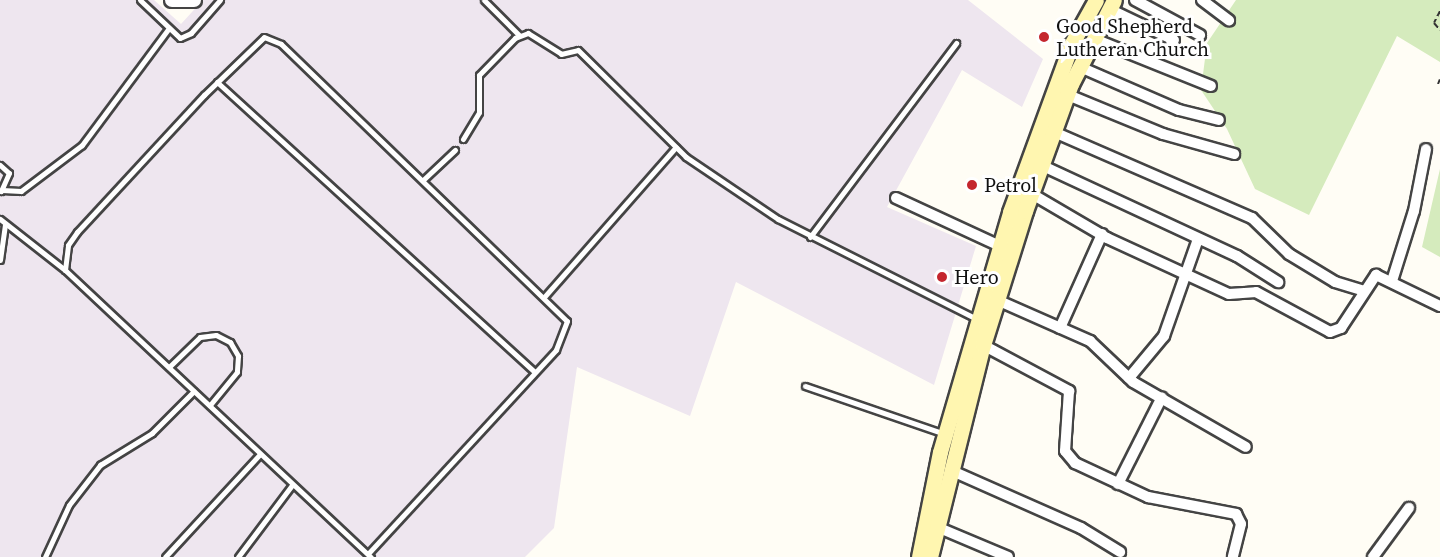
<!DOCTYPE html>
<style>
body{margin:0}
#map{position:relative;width:1440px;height:557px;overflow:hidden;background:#fffdf5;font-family:"Source Serif 4",serif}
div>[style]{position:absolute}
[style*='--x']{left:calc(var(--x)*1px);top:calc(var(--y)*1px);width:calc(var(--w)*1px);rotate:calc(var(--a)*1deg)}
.industrial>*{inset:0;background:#eee6ef}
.green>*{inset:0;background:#d5ebbd}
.path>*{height:2px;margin-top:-1px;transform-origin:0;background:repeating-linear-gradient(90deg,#333 0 6px,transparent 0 9px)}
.roads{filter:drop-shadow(2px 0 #444) drop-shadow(-2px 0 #444) drop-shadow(0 2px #444) drop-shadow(0 -2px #444)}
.service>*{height:5px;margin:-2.5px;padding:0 2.5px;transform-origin:2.5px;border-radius:2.5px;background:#fff}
.minor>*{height:10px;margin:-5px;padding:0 5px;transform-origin:5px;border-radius:5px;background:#fff}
.tertiary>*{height:14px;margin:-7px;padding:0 7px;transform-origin:7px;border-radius:7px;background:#fff}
.secondary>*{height:15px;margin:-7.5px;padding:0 7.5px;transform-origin:7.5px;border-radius:7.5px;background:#fff6b0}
.dots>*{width:16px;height:16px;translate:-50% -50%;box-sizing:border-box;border:3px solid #fff;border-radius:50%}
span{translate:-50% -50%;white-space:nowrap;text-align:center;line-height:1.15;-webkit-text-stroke:6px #fff;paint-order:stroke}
.poi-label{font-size:20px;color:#111}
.left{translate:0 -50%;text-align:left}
</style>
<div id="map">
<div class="industrial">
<div style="clip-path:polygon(0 0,154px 0,181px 24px,203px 0,968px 0,1043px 59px,1022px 107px,962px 70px,887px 207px,976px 246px,934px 385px,736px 282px,690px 416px,577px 367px,554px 528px,525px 557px,0 557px)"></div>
</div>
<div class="green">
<div style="clip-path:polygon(1236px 0,1440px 0,1440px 62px,1397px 36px,1309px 215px,1255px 189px,1227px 129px,1201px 90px,1207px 43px)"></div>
<div style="clip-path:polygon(1440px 169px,1440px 257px,1422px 247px)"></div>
</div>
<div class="path">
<div style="--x:1440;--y:11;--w:13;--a:117"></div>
<div style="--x:1434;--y:23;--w:9;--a:49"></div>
<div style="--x:1438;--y:84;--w:5;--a:-68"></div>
</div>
<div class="roads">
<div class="service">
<div style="--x:140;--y:0;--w:55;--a:43.5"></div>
<div style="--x:180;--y:38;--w:12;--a:-24"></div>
<div style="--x:191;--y:33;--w:44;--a:-48.7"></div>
<div style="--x:484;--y:0;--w:49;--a:45"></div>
<div style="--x:217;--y:82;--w:430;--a:42.4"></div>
<div style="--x:463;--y:139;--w:31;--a:-59"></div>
<div style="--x:479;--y:112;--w:37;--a:-90"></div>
<div style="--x:479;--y:75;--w:52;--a:-45.8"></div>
<div style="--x:515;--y:38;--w:14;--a:-21"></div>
<div style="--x:528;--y:33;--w:39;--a:32"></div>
<div style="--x:561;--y:54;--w:17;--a:-13"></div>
<div style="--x:578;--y:50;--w:152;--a:44.7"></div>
<div style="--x:686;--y:157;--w:111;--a:34"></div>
<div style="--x:778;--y:219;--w:223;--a:26.7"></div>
<div style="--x:0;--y:165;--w:12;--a:42"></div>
<div style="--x:9;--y:173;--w:20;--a:114"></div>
<div style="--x:423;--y:180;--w:44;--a:-43.2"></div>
<div style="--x:2;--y:190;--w:19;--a:3"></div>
<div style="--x:21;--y:191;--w:76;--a:-37"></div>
<div style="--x:82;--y:145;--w:144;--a:-53.4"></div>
<div style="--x:0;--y:219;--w:83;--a:38.1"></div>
<div style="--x:65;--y:270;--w:420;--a:43.2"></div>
<div style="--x:810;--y:237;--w:243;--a:-53"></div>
<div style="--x:0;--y:260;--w:36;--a:-82"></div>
<div style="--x:65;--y:270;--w:25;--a:-83"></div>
<div style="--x:68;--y:245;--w:16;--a:-55"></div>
<div style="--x:77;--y:232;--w:187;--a:-47.2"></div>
<div style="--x:204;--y:95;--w:83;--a:-44"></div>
<div style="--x:264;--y:37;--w:18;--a:22"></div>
<div style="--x:281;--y:44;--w:398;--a:44.1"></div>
<div style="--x:567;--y:321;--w:31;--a:111"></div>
<div style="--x:556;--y:350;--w:277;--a:132.7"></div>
<div style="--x:545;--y:296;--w:198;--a:-48.7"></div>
<div style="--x:169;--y:367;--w:43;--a:-44.1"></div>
<div style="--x:200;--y:337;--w:16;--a:-7"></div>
<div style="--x:216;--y:335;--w:16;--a:27"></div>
<div style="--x:230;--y:342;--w:16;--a:60"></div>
<div style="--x:238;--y:356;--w:16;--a:94"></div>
<div style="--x:237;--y:372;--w:43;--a:129.3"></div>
<div style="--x:805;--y:386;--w:145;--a:18.9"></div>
<div style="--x:45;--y:557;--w:57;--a:-65.2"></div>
<div style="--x:69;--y:505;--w:51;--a:-52.2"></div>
<div style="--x:100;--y:465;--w:61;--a:-31.6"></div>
<div style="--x:152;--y:433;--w:59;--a:-45"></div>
<div style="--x:165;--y:557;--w:140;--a:-47.3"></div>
<div style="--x:238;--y:557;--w:90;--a:-53.1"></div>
</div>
<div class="minor">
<div style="--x:1135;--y:0;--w:74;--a:28.3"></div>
<div style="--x:1202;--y:0;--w:34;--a:37"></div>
<div style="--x:1109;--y:9;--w:72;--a:25.5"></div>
<div style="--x:1094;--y:39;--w:126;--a:21.9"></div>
<div style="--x:1080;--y:67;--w:108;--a:23.5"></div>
<div style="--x:1179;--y:110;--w:41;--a:14"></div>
<div style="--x:1068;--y:95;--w:103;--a:22.3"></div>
<div style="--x:1163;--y:134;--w:74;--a:15.7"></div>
<div style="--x:1054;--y:132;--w:216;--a:23.5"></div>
<div style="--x:1252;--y:218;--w:52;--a:44.2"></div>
<div style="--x:1289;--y:254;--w:54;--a:31.3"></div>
<div style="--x:1335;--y:282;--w:30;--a:17"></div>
<div style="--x:1043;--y:166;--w:214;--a:24.9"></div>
<div style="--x:1237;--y:256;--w:49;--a:32.4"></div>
<div style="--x:1032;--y:194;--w:87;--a:30.4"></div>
<div style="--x:1107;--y:238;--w:134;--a:24.7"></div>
<div style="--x:1229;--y:294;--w:27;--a:-4"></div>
<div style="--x:1256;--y:292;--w:84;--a:28.4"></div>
<div style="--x:1330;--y:332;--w:12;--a:-20"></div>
<div style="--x:1341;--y:328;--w:64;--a:-56.6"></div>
<div style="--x:1376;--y:275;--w:71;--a:25.8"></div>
<div style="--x:896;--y:198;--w:115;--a:24.8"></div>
<div style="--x:1392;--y:281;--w:73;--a:-72.6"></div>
<div style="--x:1414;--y:211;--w:63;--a:-79"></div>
<div style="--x:997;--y:300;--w:102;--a:23.8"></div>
<div style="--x:1090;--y:341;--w:59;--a:43.6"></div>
<div style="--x:1133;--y:382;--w:130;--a:29.9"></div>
<div style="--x:1060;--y:328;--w:103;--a:-65.9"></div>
<div style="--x:983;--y:345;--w:98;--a:28.1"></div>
<div style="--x:1069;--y:391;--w:60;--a:93.8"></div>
<div style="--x:1065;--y:451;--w:16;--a:50"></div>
<div style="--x:1075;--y:463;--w:81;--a:25"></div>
<div style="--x:1148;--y:497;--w:90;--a:10.9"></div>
<div style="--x:1236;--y:514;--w:11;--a:63"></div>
<div style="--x:1241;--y:524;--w:34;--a:104"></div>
<div style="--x:1129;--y:378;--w:55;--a:-50.2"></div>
<div style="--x:1164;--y:336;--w:103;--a:-70.7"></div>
<div style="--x:950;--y:470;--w:143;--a:23.9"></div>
<div style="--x:1081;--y:528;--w:46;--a:31.6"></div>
<div style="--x:1118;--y:484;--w:97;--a:-63.2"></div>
<div style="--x:937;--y:527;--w:77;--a:22.9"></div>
<div style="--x:1373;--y:557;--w:61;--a:-53.7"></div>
</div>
<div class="tertiary">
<div style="--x:172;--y:0;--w:22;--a:0"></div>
</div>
<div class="secondary">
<div style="--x:919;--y:557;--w:107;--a:-78.7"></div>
<div style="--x:940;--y:452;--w:250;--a:-73.7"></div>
<div style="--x:1010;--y:212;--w:178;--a:-69.9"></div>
<div style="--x:1071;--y:45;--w:51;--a:-60.9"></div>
<div style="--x:930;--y:557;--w:219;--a:-76"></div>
<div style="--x:983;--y:345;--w:140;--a:-72.6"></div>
<div style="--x:1025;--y:211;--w:135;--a:-70.1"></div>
<div style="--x:1071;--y:84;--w:94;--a:-62.9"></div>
</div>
</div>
<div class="dots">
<div style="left:1044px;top:37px;background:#c4262e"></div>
<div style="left:972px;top:185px;background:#c4262e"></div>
<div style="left:942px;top:277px;background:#c4262e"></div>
</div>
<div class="poi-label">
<span class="left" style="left:1056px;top:38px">Good Shepherd<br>Lutheran Church</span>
<span class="left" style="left:984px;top:185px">Petrol</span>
<span class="left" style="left:954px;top:277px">Hero</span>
</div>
</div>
